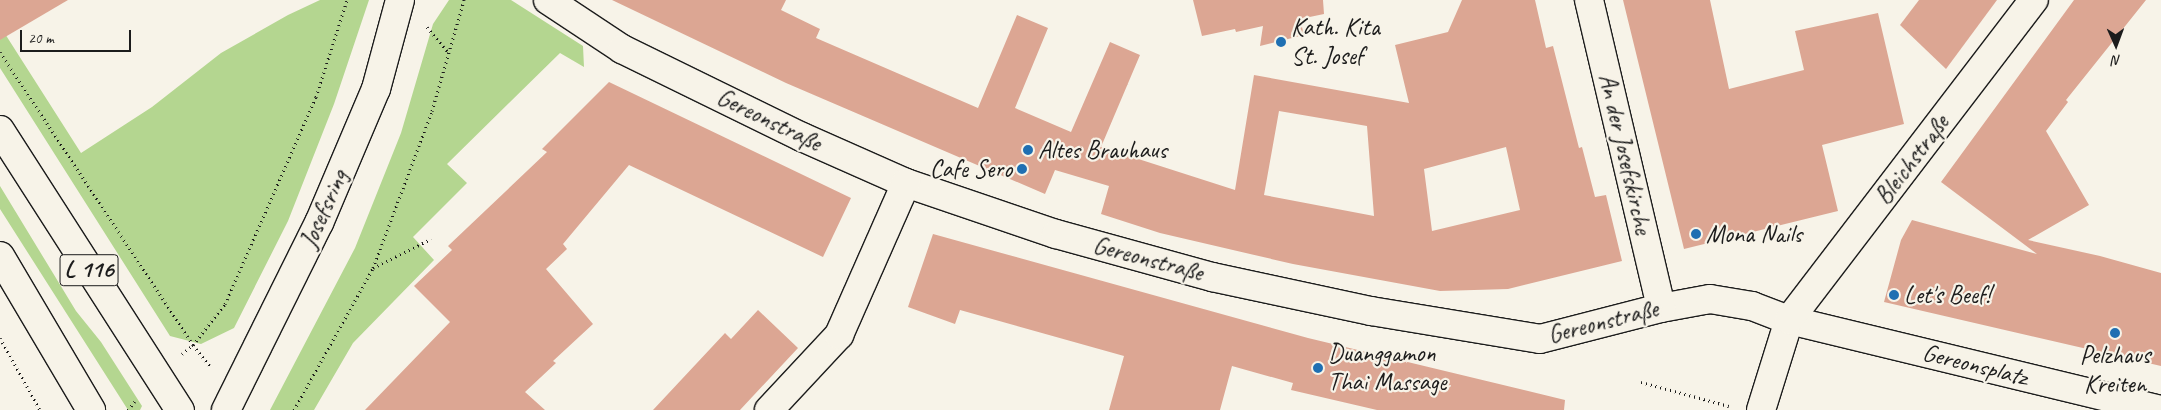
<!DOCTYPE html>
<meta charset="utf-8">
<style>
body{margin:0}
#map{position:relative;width:2161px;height:410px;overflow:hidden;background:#f7f3e8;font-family:Caveat,sans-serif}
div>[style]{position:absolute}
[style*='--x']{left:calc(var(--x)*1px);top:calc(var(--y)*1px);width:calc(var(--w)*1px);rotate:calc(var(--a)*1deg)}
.green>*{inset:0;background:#b4d690}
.building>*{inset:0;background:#dca693}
.path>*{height:3px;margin-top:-1.5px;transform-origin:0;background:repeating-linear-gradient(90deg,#1c1c1c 0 1px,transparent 0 5px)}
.roads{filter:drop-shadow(1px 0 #1c1c1c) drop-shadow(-1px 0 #1c1c1c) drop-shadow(0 1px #1c1c1c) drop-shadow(0 -1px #1c1c1c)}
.minor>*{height:28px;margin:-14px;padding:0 14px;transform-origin:14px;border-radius:14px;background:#f7f3e8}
.major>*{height:28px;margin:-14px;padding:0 14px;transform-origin:14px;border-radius:14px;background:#f7f3e8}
.dots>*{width:14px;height:14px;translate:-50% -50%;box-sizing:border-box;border:2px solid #f7f3e8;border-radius:50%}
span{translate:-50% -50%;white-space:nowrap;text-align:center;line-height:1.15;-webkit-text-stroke:4.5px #f7f3e8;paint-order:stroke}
.shield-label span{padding:1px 4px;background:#f7f3e8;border:1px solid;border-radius:4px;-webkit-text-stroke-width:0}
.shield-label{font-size:24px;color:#1c1c1c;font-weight:700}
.poi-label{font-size:25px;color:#1c1c1c}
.left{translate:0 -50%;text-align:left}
.right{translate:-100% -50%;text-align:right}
.street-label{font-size:25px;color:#1c1c1c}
.north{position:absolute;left:2091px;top:20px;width:50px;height:50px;-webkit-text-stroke:4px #f7f3e8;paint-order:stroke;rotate:178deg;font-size:14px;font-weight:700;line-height:20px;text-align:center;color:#1c1c1c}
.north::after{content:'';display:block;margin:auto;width:18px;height:22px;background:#1c1c1c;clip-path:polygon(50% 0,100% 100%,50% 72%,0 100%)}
.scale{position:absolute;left:20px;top:30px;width:111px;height:22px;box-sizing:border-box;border:2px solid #1c1c1c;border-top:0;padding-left:6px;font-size:15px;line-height:18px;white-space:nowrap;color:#1c1c1c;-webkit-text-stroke:4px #f7f3e8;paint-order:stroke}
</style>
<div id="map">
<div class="green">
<div style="clip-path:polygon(320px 0,369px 0,334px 104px,288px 221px,234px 328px,201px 344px,170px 336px,0 68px,0 26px,81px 153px,152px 107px,221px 53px,288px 15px)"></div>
<div style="clip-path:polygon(449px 0,511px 0,583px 46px,584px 67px,560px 53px,447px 164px,467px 183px,413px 237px,434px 260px,353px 343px,314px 410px,270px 410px,355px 248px,401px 133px,433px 24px)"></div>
<div style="clip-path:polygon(0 186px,76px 311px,101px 342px,142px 406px,140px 410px,128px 410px,0 209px)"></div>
</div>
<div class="building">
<div style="clip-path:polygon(0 0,68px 0,0 40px)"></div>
<div style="clip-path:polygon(evenodd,612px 0,786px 0,781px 10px,820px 29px,816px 38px,978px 108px,1017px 15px,1048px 28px,1015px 108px,1071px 132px,1110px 42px,1140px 55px,1101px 147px,1235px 190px,1254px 75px,1409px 103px,1395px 45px,1448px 32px,1462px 0,1535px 0,1546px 48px,1553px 46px,1579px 148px,1582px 147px,1595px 197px,1606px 195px,1622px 261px,1508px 289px,1440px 291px,1293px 264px,1160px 233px,1101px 214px,1109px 186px,1055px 170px,1045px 194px,786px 83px,612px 0,1279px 111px,1367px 126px,1374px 216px,1264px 195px,1279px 111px,612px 0,1506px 147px,1520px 210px,1432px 231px,1424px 169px,1506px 147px)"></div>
<div style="clip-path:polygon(1193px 0,1323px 0,1324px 14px,1300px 19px,1304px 35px,1260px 46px,1263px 26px,1236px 32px,1235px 29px,1202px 36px)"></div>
<div style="clip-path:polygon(1623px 0,1710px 0,1729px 89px,1804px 70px,1795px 31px,1878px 13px,1904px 124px,1822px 145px,1838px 211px,1684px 249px)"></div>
<div style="clip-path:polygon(1919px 0,1997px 0,1946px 69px,1900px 25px)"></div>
<div style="clip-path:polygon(2074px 0,2146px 0,2066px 100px,2068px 102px,2046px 131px,2089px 205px,2028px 240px,2100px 256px,2161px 273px,2161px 366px,1884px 302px,1901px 240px,1912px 220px,2037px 254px,1941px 182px)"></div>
<div style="clip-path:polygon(609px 82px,851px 198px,823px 257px,629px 165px,563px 244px,567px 249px,546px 269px,593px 324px,553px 361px,556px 363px,525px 392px,545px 410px,365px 410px,450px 322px,414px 286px,452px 250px,448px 246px,547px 152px,542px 149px)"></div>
<div style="clip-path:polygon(933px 234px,1308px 338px,1565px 400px,1564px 410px,1377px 410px,1291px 390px,1293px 383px,1232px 366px,1220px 410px,1109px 410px,1124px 356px,960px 310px,955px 324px,908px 307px)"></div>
<div style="clip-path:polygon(758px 310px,798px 348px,740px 410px,653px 410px,725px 333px,731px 339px)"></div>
</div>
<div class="path">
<div style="--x:427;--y:27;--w:34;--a:50"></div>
<div style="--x:0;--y:52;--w:351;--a:56.6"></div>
<div style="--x:193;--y:345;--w:28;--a:51"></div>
<div style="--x:373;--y:268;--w:65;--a:-26.6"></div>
<div style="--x:0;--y:338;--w:82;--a:60.9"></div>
<div style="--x:182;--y:354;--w:14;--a:-39"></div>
<div style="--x:193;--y:345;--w:52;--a:-52"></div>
<div style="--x:225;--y:304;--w:226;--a:-66.3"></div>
<div style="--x:316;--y:97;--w:102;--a:-72.3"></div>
<div style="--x:1641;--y:382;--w:91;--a:15.3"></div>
<div style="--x:128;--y:410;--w:11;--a:-52"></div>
<div style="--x:294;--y:410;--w:162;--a:-60.9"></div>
<div style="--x:373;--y:268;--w:168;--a:-69.4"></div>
<div style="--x:432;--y:111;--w:116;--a:-73.9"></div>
</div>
<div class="roads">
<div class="minor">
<div style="--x:548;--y:0;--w:89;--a:33.5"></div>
<div style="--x:622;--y:49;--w:200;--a:26.1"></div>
<div style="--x:802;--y:137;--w:114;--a:23.9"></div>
<div style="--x:906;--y:183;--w:158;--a:18.8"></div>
<div style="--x:1056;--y:234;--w:162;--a:15.4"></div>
<div style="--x:1212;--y:277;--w:163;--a:12.1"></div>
<div style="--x:1371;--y:311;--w:171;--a:9.4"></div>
<div style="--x:1540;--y:339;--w:125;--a:-14.4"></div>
<div style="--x:1661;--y:308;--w:50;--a:-10.4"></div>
<div style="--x:1710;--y:299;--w:43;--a:9.5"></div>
<div style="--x:1752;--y:306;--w:40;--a:21"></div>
<div style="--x:1789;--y:320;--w:383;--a:13.6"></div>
<div style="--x:1589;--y:0;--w:316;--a:76.8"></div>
<div style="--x:769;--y:410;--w:103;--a:-47"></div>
<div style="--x:839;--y:335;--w:166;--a:-66.2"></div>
<div style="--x:1761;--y:410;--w:94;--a:-72.7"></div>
<div style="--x:1789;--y:320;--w:403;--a:-52.6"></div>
</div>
<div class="major">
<div style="--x:0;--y:130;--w:333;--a:57.3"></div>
<div style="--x:0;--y:256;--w:179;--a:59.4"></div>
<div style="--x:226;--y:410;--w:209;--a:-63.6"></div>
<div style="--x:319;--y:223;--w:146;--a:-67"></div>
<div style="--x:376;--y:89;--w:92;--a:-74.9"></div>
</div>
</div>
<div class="dots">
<div style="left:1281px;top:42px;background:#1f6fb2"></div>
<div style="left:1028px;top:150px;background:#1f6fb2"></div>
<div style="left:1022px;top:169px;background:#1f6fb2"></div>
<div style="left:1696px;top:234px;background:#1f6fb2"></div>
<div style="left:1894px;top:295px;background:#1f6fb2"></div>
<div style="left:2115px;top:333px;background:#1f6fb2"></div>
<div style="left:1318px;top:368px;background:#1f6fb2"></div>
</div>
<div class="shield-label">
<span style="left:89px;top:270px">L 116</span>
</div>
<div class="poi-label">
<span class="left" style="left:1291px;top:42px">Kath. Kita<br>St. Josef</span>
<span class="left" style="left:1038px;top:150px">Altes Brauhaus</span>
<span class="right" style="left:1012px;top:169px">Cafe Sero</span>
<span class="left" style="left:1706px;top:234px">Mona Nails</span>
<span class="left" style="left:1904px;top:295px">Let's Beef!</span>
<span class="left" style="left:1328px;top:368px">Duanggamon<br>Thai Massage</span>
<span style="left:2115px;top:370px">Pelzhaus<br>Kreiten</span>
</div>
<div class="street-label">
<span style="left:769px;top:120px;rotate:26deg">Gereonstraße</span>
<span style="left:1625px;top:154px;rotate:77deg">An der Josefskirche</span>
<span style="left:1912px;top:160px;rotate:-53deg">Bleichstraße</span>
<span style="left:324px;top:209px;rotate:-66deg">Josefsring</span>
<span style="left:1148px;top:259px;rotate:15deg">Gereonstraße</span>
<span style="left:1603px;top:322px;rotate:-14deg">Gereonstraße</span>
<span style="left:1975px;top:365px;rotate:14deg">Gereonsplatz</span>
</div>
<div class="north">N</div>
<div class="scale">20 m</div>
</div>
